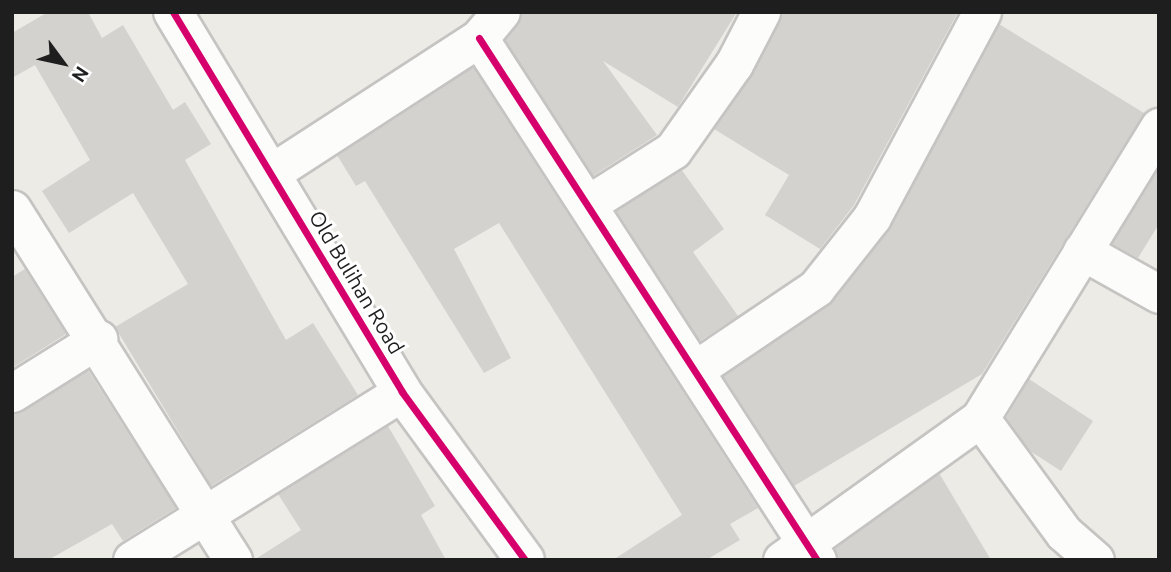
<!DOCTYPE html>
<style>
body{margin:0}
#map{position:relative;width:1171px;height:572px;overflow:hidden;background:#ecebe6;font-family:Ubuntu,sans-serif}
div>[style]{position:absolute}
[style*='--x']{left:calc(var(--x)*1px);top:calc(var(--y)*1px);width:calc(var(--w)*1px);rotate:calc(var(--a)*1deg)}
.building>*{inset:0;background:#d4d2cf}
.roads{filter:drop-shadow(2px 0 #c5c4c2) drop-shadow(-2px 0 #c5c4c2) drop-shadow(0 2px #c5c4c2) drop-shadow(0 -2px #c5c4c2)}
.minor>*{height:37px;margin:-18.5px;padding:0 18.5px;transform-origin:18.5px;border-radius:18.5px;background:#fcfcfb}
.tertiary>*{height:38px;margin:-19px;padding:0 19px;transform-origin:19px;border-radius:19px;background:#fcfcfb}
.cycleway>*{height:7px;margin:-3.5px;padding:0 3.5px;transform-origin:3.5px;border-radius:3.5px;background:#d6006c}
span{translate:-50% -50%;white-space:nowrap;text-align:center;line-height:1.15;-webkit-text-stroke:6px #fff;paint-order:stroke}
.street-label{font-size:21px;color:#1e1e1e}
.frame{position:absolute;inset:0;border:14px solid #1e1e1e;pointer-events:none}
.north{position:absolute;left:28px;top:28px;width:70px;height:70px;-webkit-text-stroke:5px #fff;paint-order:stroke;rotate:123deg;font-size:19px;font-weight:700;line-height:28px;text-align:center;color:#1e1e1e}
.north::after{content:'';display:block;margin:auto;width:24px;height:32px;background:#1e1e1e;clip-path:polygon(50% 0,100% 100%,50% 72%,0 100%)}
</style>
<div id="map">
<div class="building">
<div style="clip-path:polygon(48px 12px,88px 12px,102px 38px,123px 25px,173px 110px,185px 102px,211px 144px,185px 160px,286px 340px,313px 323px,358px 395px,211px 486px,115px 327px,188px 284px,133px 193px,69px 233px,42px 191px,90px 160px,35px 65px,12px 78px,12px 33px)"></div>
<div style="clip-path:polygon(523px 12px,737px 12px,678px 107px,603px 61px,657px 135px,593px 176px,505px 40px)"></div>
<div style="clip-path:polygon(782px 12px,958px 12px,854px 205px,820px 249px,765px 215px,789px 175px,714px 129px,753px 74px)"></div>
<div style="clip-path:polygon(999px 24px,1144px 113px,982px 374px,794px 486px,723px 376px,828px 305px,857px 271px,891px 227px)"></div>
<div style="clip-path:polygon(473px 67px,758px 508px,730px 524px,740px 540px,706px 560px,613px 560px,682px 515px,499px 223px,454px 249px,511px 358px,484px 373px,365px 181px,356px 186px,337px 155px)"></div>
<div style="clip-path:polygon(1159px 167px,1159px 224px,1138px 258px,1112px 244px)"></div>
<div style="clip-path:polygon(681px 169px,724px 229px,693px 252px,738px 316px,700px 341px,616px 211px)"></div>
<div style="clip-path:polygon(25px 269px,66px 334px,12px 368px,12px 277px)"></div>
<div style="clip-path:polygon(88px 370px,176px 508px,123px 541px,112px 524px,48px 560px,12px 560px,12px 414px)"></div>
<div style="clip-path:polygon(1029px 379px,1093px 421px,1061px 471px,1030px 451px,1006px 418px)"></div>
<div style="clip-path:polygon(388px 426px,435px 506px,421px 515px,446px 560px,254px 560px,301px 530px,278px 494px)"></div>
<div style="clip-path:polygon(939px 473px,991px 560px,838px 560px,834px 548px)"></div>
</div>
<div class="roads">
<div class="minor">
<div style="--x:479;--y:38;--w:622;--a:57.08"></div>
<div style="--x:271;--y:173;--w:248;--a:-33"></div>
<div style="--x:479;--y:38;--w:34;--a:-50"></div>
<div style="--x:591;--y:202;--w:97;--a:-32.4"></div>
<div style="--x:673;--y:150;--w:105;--a:-54.7"></div>
<div style="--x:734;--y:64;--w:59;--a:-62.6"></div>
<div style="--x:12;--y:209;--w:415;--a:57.8"></div>
<div style="--x:1082;--y:251;--w:88;--a:29.2"></div>
<div style="--x:696;--y:369;--w:145;--a:-34"></div>
<div style="--x:816;--y:288;--w:90;--a:-51.7"></div>
<div style="--x:872;--y:217;--w:233;--a:-61.8"></div>
<div style="--x:12;--y:393;--w:102;--a:-32.1"></div>
<div style="--x:980;--y:418;--w:142;--a:53.9"></div>
<div style="--x:1064;--y:533;--w:41;--a:41.1"></div>
<div style="--x:132;--y:560;--w:318;--a:-31.9"></div>
<div style="--x:782;--y:560;--w:244;--a:-35.6"></div>
<div style="--x:980;--y:418;--w:342;--a:-58.4"></div>
</div>
<div class="tertiary">
<div style="--x:173;--y:12;--w:444;--a:58.9"></div>
<div style="--x:402;--y:392;--w:208;--a:53.8"></div>
</div>
</div>
<div class="cycleway">
<div style="--x:173;--y:12;--w:444;--a:58.9"></div>
<div style="--x:402;--y:392;--w:208;--a:53.8"></div>
<div style="--x:479;--y:38;--w:622;--a:57.08"></div>
</div>
<div class="street-label">
<span style="left:357px;top:282px;rotate:59deg">Old Bulihan Road</span>
</div>
<div class="frame"></div>
<div class="north">N</div>
</div>
